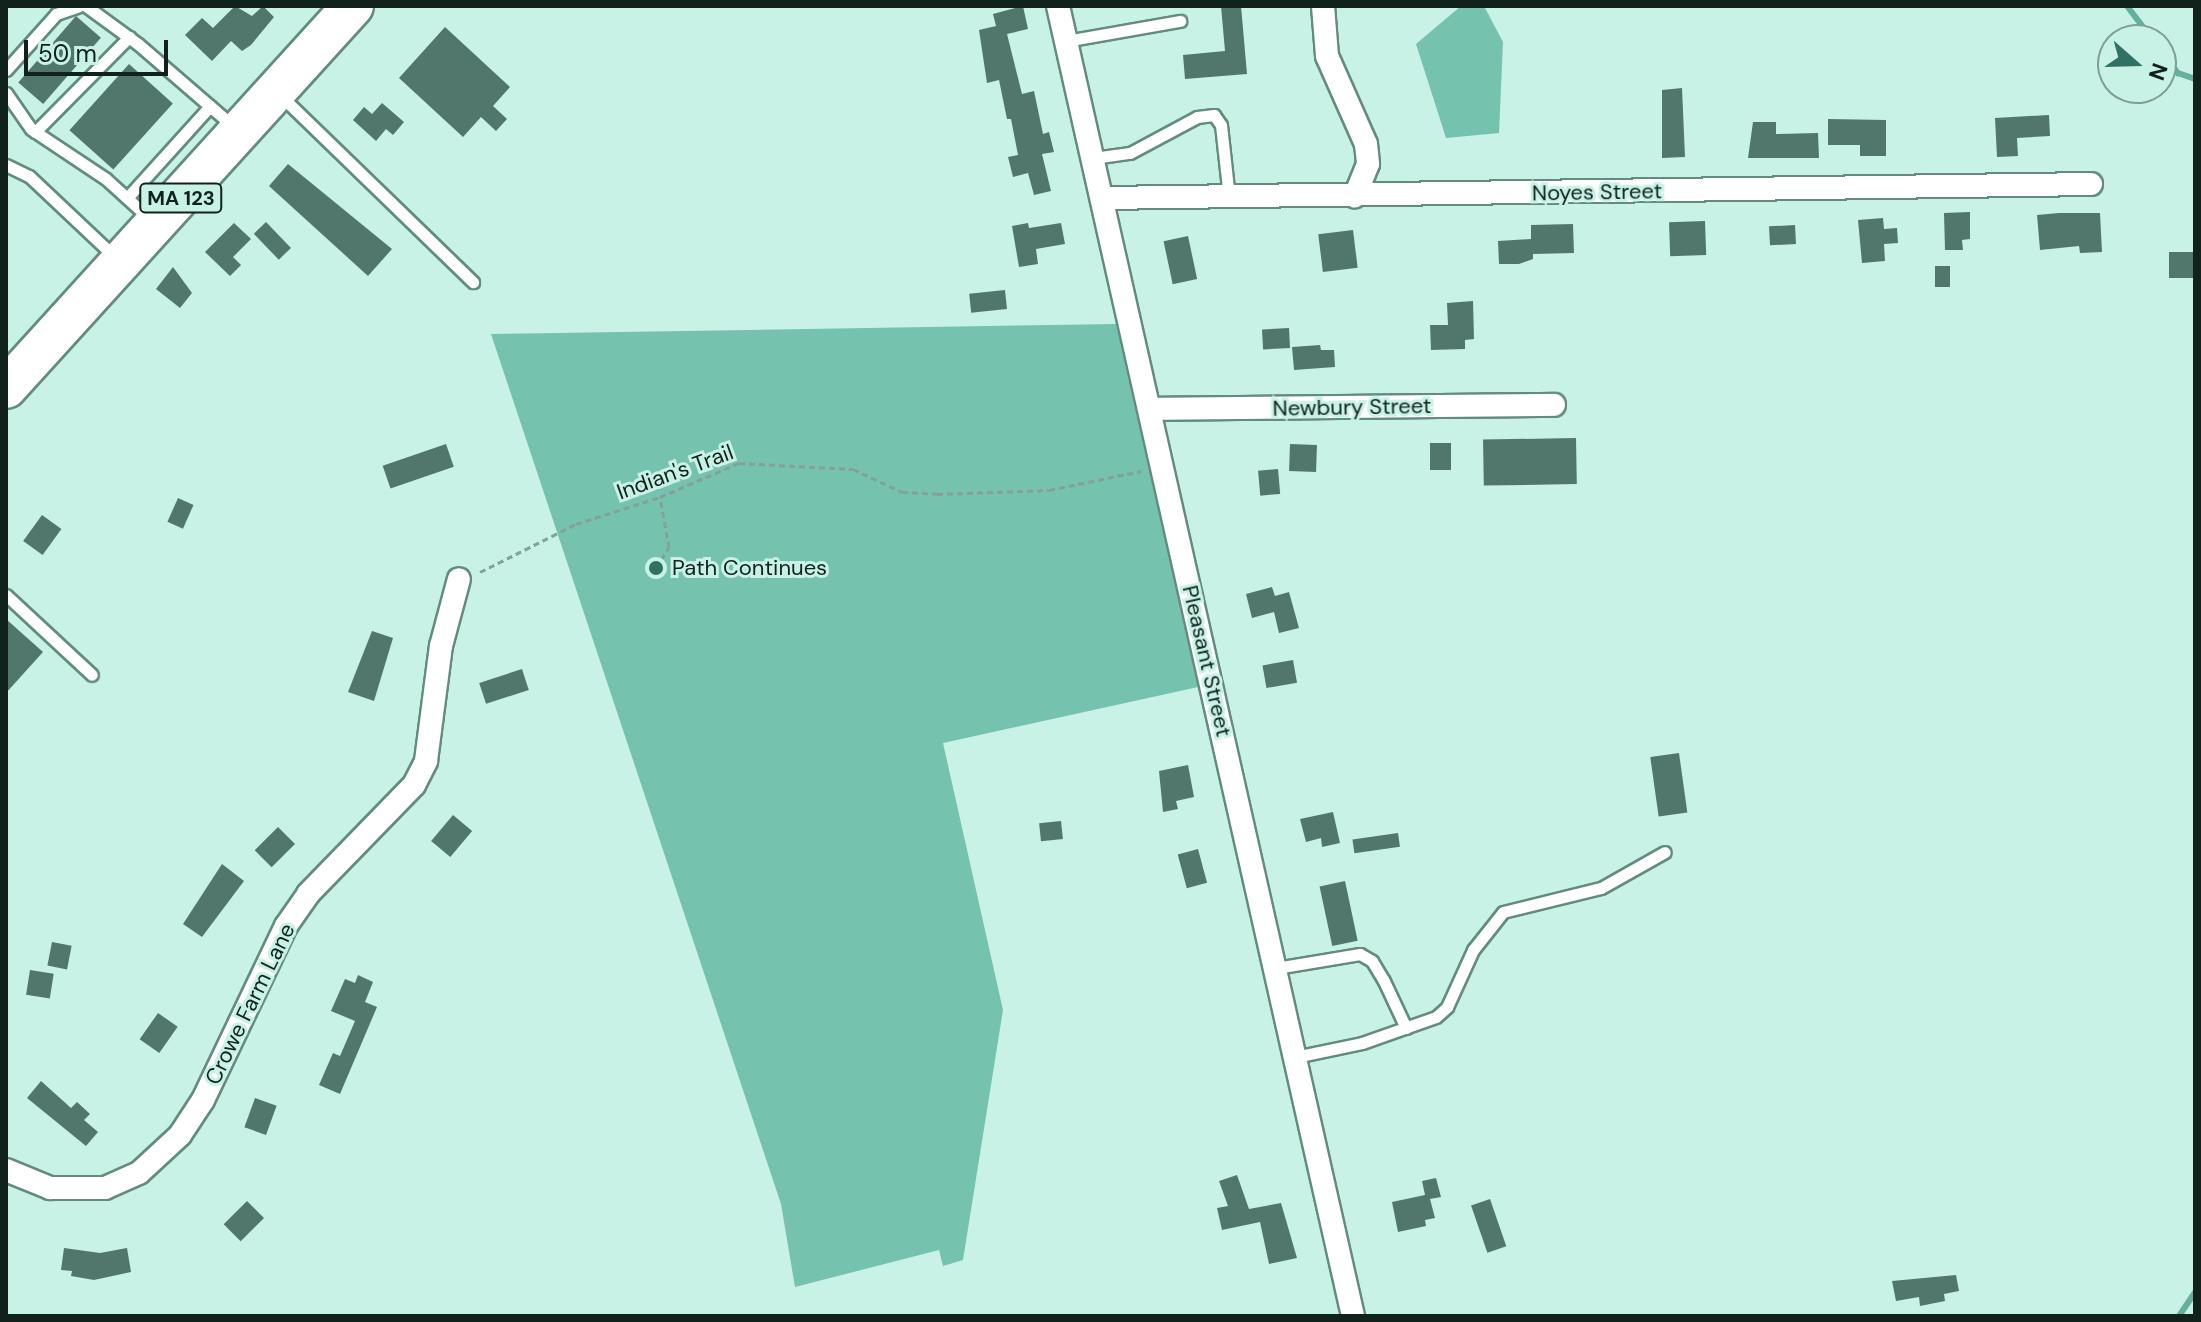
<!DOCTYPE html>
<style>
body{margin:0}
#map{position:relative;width:2201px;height:1322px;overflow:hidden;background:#c8f2e5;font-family:"DM Sans",sans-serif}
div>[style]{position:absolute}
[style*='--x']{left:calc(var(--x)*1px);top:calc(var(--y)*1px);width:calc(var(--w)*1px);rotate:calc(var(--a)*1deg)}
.forest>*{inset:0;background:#75c2ae}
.stream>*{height:6px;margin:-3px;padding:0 3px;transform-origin:3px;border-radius:3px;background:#63b09c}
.building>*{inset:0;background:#51776d;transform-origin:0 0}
.path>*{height:3px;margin-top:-1.5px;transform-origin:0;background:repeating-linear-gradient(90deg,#82a298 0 6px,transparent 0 10px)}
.roads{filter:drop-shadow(2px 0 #638b80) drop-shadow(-2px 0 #638b80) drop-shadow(0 2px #638b80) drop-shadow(0 -2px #638b80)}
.lane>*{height:11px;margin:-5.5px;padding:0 5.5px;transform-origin:5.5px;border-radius:5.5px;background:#fff}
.street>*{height:22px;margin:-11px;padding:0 11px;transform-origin:11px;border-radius:11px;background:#fff}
.highway>*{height:40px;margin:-20px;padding:0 20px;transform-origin:20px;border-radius:20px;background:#fff}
.dots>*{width:22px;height:22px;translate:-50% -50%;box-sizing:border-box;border:4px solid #c8f2e5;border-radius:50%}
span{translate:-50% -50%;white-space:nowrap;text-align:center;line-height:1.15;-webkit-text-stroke:6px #c8f2e5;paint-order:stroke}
.shield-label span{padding:2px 6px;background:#c8f2e5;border:2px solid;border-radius:6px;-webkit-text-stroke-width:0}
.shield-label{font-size:20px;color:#11221d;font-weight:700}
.street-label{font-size:22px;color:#11221d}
.poi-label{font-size:22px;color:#11221d}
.left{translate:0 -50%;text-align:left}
.frame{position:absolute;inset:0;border:8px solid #11221d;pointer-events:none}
.north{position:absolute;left:2097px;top:24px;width:80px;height:80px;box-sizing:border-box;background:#c8f2e5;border:2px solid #7f9f95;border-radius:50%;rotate:110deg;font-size:22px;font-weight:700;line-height:32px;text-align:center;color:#11221d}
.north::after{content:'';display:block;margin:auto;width:28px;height:36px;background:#2f7162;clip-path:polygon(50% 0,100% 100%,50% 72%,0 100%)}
.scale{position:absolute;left:24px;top:40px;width:144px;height:36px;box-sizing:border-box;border:4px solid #11221d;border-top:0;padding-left:10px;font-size:24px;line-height:28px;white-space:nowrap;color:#11221d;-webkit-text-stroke:6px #c8f2e5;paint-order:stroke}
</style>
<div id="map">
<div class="forest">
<div style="clip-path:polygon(1461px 6px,1484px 6px,1503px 42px,1499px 133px,1446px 138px,1416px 44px)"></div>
<div style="clip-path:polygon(1116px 324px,1198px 687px,943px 743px,1003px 1010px,963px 1260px,943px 1266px,939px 1250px,795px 1287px,781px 1204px,491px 334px)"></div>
</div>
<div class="stream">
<div style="--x:2127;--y:6;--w:43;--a:52.6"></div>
<div style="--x:2161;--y:50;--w:29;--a:54"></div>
<div style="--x:2178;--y:73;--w:18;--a:19"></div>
<div style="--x:2179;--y:1316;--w:29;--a:-56"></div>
</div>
<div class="building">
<div style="clip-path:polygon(235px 6px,252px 16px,263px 6px,274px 17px,251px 45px,242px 51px,231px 41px,212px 61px,185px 35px,202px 18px,213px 28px)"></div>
<div style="clip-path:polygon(1023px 6px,1028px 29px,1007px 34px,1022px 94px,1034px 91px,1043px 134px,1049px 132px,1054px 152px,1042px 154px,1051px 191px,1034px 195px,1028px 173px,1013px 177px,1008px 157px,1018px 155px,1011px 119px,1007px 119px,999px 80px,987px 83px,979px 30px,996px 26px,993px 14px)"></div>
<div style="clip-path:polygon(1221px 6px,1241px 6px,1247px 74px,1185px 79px,1183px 55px,1225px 51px)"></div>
<div style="left:76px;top:16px;width:33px;height:88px;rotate:41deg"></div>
<div style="clip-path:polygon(445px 27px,510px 87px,493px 106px,507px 119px,496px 131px,481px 117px,463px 137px,399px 78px)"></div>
<div style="left:129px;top:64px;width:59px;height:89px;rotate:42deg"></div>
<div style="clip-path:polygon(1682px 88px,1685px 157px,1662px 158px,1662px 90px)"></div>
<div style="clip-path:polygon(382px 103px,404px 122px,393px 135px,386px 129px,376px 141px,353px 120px,364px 107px,372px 114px)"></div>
<div style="clip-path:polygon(2049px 115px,2050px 136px,2017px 138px,2018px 156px,1997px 157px,1995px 118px)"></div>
<div style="clip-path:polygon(1828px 119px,1886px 120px,1886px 156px,1860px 156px,1860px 145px,1828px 145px)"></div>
<div style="clip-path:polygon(1753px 122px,1776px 122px,1776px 134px,1818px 133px,1819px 158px,1748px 158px)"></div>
<div style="clip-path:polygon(288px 164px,392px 249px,368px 276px,269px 186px)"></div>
<div style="clip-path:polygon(1970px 212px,1970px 239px,1962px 240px,1963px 250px,1945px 250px,1944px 213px)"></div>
<div style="clip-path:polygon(2059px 213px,2100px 213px,2102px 252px,2080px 253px,2079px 246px,2040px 250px,2037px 215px)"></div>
<div style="clip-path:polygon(1883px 218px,1884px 229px,1897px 228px,1898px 243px,1884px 244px,1885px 261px,1862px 263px,1858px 220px)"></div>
<div style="left:1705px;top:221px;width:34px;height:36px;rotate:88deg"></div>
<div style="left:266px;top:222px;width:36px;height:17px;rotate:46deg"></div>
<div style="clip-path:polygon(234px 223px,251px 239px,233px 257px,241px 265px,230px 276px,205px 252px)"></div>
<div style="clip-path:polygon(1028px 223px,1029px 228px,1061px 223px,1065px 244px,1036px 249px,1038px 264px,1019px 267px,1012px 226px)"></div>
<div style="clip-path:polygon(1573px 224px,1574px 253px,1533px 254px,1533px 259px,1519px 264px,1499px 264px,1498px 241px,1531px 239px,1531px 225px)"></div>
<div style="left:1795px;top:225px;width:19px;height:26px;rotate:87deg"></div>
<div style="left:1353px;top:230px;width:38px;height:35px;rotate:83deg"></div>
<div style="left:1188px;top:236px;width:44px;height:25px;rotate:78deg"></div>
<div style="left:2195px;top:252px;width:26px;height:26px;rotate:90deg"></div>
<div style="left:1935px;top:266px;width:15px;height:21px"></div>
<div style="clip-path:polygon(173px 267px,192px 293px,180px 308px,156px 289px)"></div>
<div style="left:1005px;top:290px;width:19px;height:36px;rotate:84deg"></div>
<div style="clip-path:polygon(1473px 301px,1474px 339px,1465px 340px,1465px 349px,1431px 350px,1430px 325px,1448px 325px,1447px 303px)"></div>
<div style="left:1289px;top:328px;width:20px;height:27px;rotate:87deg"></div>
<div style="clip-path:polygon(1320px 345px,1321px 350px,1334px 350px,1335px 367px,1294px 370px,1292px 347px)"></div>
<div style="left:1576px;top:438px;width:46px;height:93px;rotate:89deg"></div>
<div style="left:1430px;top:443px;width:21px;height:27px"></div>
<div style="left:446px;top:444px;width:24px;height:67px;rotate:71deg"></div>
<div style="left:1290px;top:444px;width:27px;height:27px;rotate:2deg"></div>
<div style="left:1278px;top:469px;width:25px;height:20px;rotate:85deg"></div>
<div style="left:178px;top:498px;width:17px;height:26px;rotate:24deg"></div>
<div style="left:42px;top:515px;width:24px;height:32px;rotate:36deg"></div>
<div style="clip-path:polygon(1272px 587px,1275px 596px,1289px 592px,1299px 628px,1279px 633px,1274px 612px,1252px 618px,1246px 594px)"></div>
<div style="clip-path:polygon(6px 619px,43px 652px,6px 693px)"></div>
<div style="clip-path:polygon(372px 631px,393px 638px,374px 701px,348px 692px)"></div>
<div style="left:1293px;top:660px;width:23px;height:31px;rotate:80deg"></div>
<div style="left:522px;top:669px;width:22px;height:45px;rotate:72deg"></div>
<div style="left:1679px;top:753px;width:60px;height:29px;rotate:82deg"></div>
<div style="clip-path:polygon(1188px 765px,1194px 797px,1176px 801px,1178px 809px,1163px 812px,1159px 771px)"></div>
<div style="clip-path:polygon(1333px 812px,1340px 843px,1322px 847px,1321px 838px,1306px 842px,1300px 819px)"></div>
<div style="left:453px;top:815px;width:25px;height:34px;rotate:40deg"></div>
<div style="left:1061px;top:821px;width:18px;height:22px;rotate:84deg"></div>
<div style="left:278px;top:827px;width:24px;height:33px;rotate:45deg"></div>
<div style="left:1398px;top:833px;width:14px;height:46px;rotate:82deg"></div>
<div style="left:1198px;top:849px;width:35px;height:21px;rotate:75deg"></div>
<div style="clip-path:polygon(222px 864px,244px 881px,202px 937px,183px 924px)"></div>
<div style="left:1345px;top:881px;width:61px;height:26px;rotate:78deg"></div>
<div style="left:52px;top:942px;width:20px;height:24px;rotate:11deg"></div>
<div style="left:30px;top:970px;width:24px;height:25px;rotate:9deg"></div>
<div style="clip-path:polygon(358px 975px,373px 982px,365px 1002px,377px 1007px,340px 1094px,319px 1085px,333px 1053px,340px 1056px,355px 1021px,331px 1011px,345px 979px,355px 983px)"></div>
<div style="left:158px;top:1013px;width:24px;height:32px;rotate:35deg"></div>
<div style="clip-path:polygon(41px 1081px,71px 1108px,77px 1102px,90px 1114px,84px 1120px,98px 1132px,86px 1146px,27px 1098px)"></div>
<div style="left:255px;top:1098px;width:23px;height:31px;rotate:20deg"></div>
<div style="clip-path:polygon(1237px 1175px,1249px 1209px,1281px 1203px,1297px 1258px,1269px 1264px,1260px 1222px,1222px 1230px,1217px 1208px,1228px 1206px,1219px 1181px)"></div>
<div style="clip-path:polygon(1436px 1178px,1441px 1197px,1430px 1199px,1435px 1218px,1425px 1220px,1426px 1226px,1398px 1232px,1392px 1202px,1425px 1195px,1422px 1181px)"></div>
<div style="left:1490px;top:1199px;width:50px;height:20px;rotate:71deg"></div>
<div style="left:247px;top:1201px;width:24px;height:33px;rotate:45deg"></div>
<div style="clip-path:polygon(64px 1248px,100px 1253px,127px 1248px,131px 1272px,94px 1280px,71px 1276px,72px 1271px,61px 1270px)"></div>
<div style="clip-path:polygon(1956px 1275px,1959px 1291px,1944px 1294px,1945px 1301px,1920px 1306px,1919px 1297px,1896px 1301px,1892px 1281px)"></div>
</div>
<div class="path">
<div style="--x:656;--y:568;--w:25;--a:-58"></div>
<div style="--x:669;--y:547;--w:51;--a:-100.2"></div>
<div style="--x:480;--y:572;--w:107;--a:-26.6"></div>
<div style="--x:576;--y:524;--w:88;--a:-17.8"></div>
<div style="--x:660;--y:497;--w:86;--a:-23.3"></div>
<div style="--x:739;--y:463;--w:114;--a:3"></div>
<div style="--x:853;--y:469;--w:54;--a:25.1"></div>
<div style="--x:902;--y:492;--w:35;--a:3"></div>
<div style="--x:937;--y:494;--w:112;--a:-2"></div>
<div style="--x:1049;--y:490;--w:94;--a:-11.7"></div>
</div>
<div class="roads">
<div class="lane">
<div style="--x:86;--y:6;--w:64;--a:36.2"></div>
<div style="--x:138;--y:44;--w:127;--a:40.8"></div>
<div style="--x:1066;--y:41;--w:116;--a:-10"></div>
<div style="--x:6;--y:70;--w:75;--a:-48.2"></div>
<div style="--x:56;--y:14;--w:24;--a:-19"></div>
<div style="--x:6;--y:93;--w:44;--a:55.2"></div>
<div style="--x:31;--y:129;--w:90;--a:33.7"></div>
<div style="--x:106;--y:179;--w:61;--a:42.3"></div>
<div style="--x:280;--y:95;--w:269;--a:44.1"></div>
<div style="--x:35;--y:132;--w:134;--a:-45.3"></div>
<div style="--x:1093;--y:158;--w:37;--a:-8"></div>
<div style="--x:1130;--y:153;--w:76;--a:-28.2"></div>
<div style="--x:1197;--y:117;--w:17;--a:-7"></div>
<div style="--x:1214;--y:115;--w:12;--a:55"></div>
<div style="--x:1221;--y:125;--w:72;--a:83.7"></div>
<div style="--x:6;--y:165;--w:25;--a:26"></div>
<div style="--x:29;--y:176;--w:118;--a:43.3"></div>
<div style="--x:127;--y:198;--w:124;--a:-47.9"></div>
<div style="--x:6;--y:595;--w:117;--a:42.9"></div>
<div style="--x:1276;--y:968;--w:85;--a:-9.5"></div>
<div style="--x:1360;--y:954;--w:14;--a:30"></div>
<div style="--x:1372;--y:961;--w:23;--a:59"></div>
<div style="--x:1384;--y:981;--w:52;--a:64.9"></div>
<div style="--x:1295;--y:1057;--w:68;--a:-11.8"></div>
<div style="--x:1362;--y:1043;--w:78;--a:-19.4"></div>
<div style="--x:1436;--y:1017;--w:15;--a:-42"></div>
<div style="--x:1447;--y:1007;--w:63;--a:-65.5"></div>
<div style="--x:1473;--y:950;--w:48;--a:-51.7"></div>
<div style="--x:1503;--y:912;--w:101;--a:-13.8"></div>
<div style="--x:1601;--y:888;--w:73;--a:-29.4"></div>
</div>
<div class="street">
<div style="--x:1058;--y:6;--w:1343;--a:77.31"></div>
<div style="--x:1323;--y:6;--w:50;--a:85.4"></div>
<div style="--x:1327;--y:56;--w:96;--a:66.1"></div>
<div style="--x:1366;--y:144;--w:20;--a:84"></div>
<div style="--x:1368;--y:164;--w:35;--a:112"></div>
<div style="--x:1103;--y:198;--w:988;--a:-0.81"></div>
<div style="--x:1150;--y:409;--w:404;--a:-0.6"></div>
<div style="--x:6;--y:1170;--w:48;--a:22.2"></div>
<div style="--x:50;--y:1188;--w:55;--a:0"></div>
<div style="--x:105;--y:1188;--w:37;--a:-24"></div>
<div style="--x:139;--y:1173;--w:56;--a:-42.8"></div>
<div style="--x:180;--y:1135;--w:42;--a:-56.7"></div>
<div style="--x:203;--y:1100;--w:193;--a:-64.5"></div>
<div style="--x:286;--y:926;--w:39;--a:-55"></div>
<div style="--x:308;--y:894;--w:152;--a:-45.8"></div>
<div style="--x:414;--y:785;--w:27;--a:-63"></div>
<div style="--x:426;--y:761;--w:116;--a:-82.6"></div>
<div style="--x:441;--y:646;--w:69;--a:-75"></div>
</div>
<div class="highway">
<div style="--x:6;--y:388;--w:516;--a:-47.75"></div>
</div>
</div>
<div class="dots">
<div style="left:656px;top:568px;background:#2f7162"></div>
</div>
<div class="shield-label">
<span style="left:181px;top:198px">MA 123</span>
</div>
<div class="street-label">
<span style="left:1597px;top:192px;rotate:-1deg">Noyes Street</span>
<span style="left:1352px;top:407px;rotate:-1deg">Newbury Street</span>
<span style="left:675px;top:472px;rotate:-20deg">Indian's Trail</span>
<span style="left:1207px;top:661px;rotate:77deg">Pleasant Street</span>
<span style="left:250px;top:1004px;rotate:-64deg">Crowe Farm Lane</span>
</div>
<div class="poi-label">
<span class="left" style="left:672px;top:568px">Path Continues</span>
</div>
<div class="frame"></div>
<div class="north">N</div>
<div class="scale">50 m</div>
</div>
